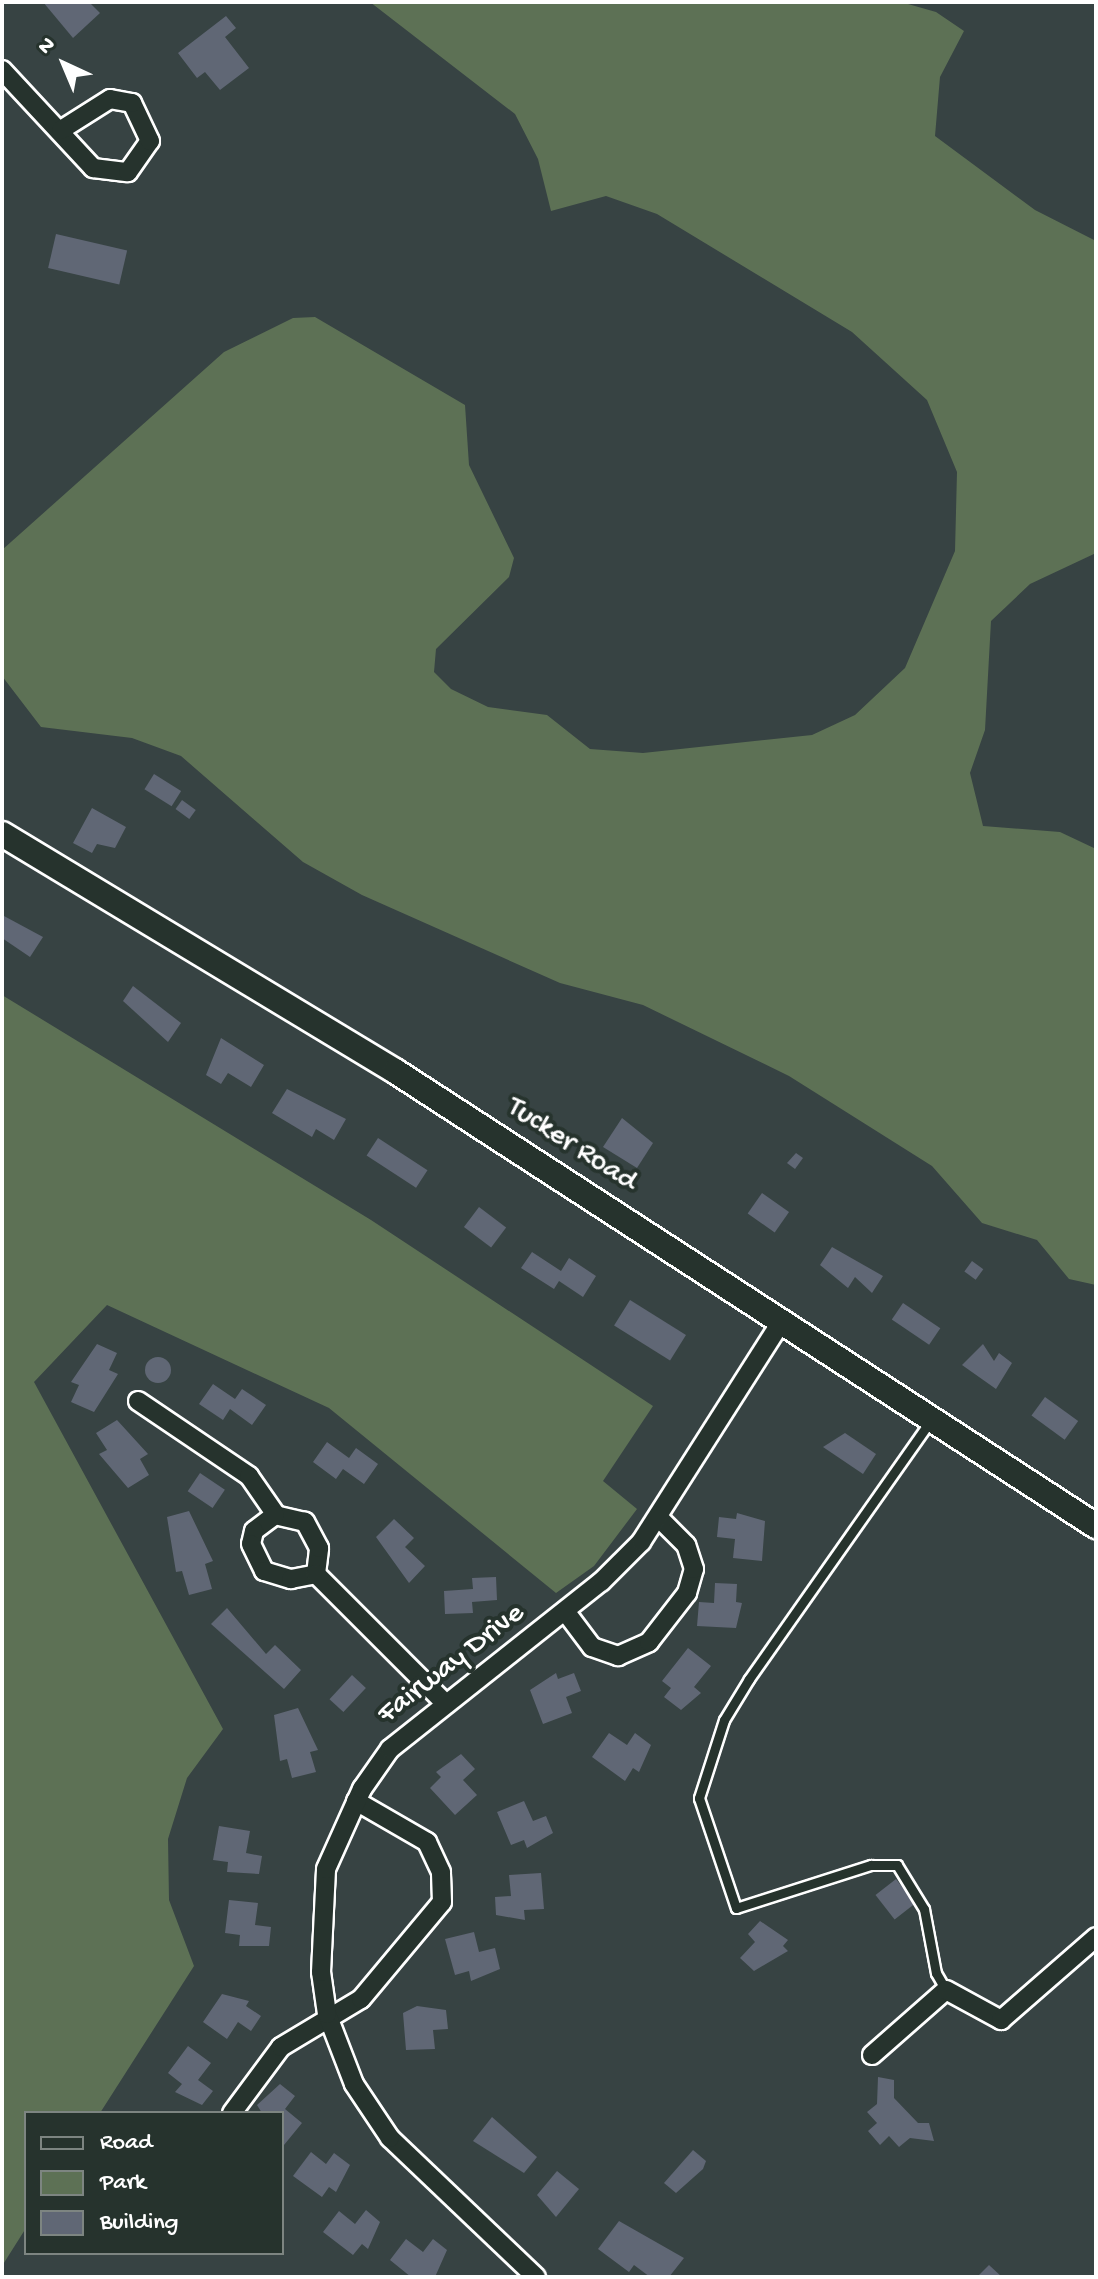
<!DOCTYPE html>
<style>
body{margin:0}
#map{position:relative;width:1098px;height:2279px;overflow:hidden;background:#374343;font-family:"Gochi Hand",sans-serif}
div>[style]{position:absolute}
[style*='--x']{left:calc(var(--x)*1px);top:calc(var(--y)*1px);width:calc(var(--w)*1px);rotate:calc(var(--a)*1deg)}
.green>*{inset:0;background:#5d7155}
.building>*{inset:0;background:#606775;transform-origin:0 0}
.round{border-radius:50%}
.roads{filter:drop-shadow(2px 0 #fff) drop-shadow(-2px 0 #fff) drop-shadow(0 2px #fff) drop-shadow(0 -2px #fff)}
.lane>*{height:9px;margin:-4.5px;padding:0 4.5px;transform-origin:4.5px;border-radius:4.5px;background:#26332d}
.street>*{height:18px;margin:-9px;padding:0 9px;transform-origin:9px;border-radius:9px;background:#26332d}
.secondary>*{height:24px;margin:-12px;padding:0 12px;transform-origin:12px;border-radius:12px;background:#26332d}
span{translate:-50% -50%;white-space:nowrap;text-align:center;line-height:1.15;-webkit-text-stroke:8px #26332d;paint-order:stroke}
.street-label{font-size:30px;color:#fff}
.frame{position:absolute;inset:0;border:4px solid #fff;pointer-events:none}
.legend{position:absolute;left:24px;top:2111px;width:260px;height:144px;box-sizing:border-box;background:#26332d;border:2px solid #7d8581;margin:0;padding:10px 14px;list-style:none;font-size:24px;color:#fff}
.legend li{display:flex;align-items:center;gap:16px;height:40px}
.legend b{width:40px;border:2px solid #7d8581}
.north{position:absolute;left:24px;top:24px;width:80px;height:80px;-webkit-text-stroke:6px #26332d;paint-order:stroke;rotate:316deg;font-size:22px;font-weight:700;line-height:32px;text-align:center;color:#fff}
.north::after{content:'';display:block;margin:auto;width:28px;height:36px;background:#fff;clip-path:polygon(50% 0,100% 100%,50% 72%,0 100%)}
</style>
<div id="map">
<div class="green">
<div style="clip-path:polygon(370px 2px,901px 2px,936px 12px,964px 31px,940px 77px,935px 136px,1035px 210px,1096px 241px,1096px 553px,1030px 584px,991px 621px,985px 730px,970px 773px,983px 826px,1060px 832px,1096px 849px,1096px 1285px,1069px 1279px,1037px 1240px,982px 1223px,932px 1166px,789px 1076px,643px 1005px,560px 983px,362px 895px,303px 862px,181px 756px,132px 738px,41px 727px,2px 676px,2px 550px,224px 352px,293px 318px,315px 317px,465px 405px,469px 465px,514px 558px,509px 577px,436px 649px,434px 672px,451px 689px,488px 707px,547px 715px,590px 749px,643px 753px,812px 735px,855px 715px,905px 668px,955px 551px,957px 472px,927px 400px,852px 332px,657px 214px,606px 196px,551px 211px,538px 159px,515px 114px)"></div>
<div style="clip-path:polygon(2px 995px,371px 1220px,653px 1406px,603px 1481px,637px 1509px,594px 1566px,556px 1593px,329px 1408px,107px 1305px,34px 1382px,223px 1729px,187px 1778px,168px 1839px,169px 1900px,194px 1966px,100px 2113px,26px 2113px,26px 2228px,2px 2266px)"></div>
</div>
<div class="building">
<div style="clip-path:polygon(43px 2px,89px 2px,100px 13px,73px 38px)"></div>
<div style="clip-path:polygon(226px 16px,236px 28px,225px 37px,249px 68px,220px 90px,205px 72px,197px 78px,178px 53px)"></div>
<div style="left:56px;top:234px;width:73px;height:35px;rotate:13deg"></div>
<div style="left:154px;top:774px;width:32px;height:18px;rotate:32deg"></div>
<div style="left:182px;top:800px;width:17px;height:11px;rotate:36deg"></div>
<div style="clip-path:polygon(92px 808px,126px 827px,115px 848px,97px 844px,92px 853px,73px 843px)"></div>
<div style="clip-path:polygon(4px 916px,43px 937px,30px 957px,2px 938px)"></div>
<div style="clip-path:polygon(133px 986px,181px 1023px,168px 1042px,123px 1001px)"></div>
<div style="clip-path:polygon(221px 1038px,264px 1065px,251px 1087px,228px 1073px,221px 1084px,206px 1075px)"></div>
<div style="clip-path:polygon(287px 1089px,346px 1119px,334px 1140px,316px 1129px,312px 1137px,272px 1113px)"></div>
<div style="clip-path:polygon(622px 1118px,653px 1143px,637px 1168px,603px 1147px)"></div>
<div style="left:378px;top:1138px;width:59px;height:21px;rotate:33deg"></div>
<div style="clip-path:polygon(796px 1153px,803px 1158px,795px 1169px,787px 1163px)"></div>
<div style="left:762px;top:1193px;width:33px;height:25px;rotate:35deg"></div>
<div style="left:479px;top:1207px;width:34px;height:25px;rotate:37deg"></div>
<div style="clip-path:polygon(832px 1247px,883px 1276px,872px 1293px,855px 1277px,848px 1288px,820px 1265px)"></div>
<div style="clip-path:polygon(532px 1252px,561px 1271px,569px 1258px,596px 1276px,583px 1297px,559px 1281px,554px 1289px,521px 1268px)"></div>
<div style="left:972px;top:1261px;width:14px;height:13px;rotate:36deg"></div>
<div style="left:630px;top:1300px;width:66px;height:30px;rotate:32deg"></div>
<div style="left:903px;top:1303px;width:45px;height:20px;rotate:34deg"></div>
<div style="clip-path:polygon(97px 1344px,117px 1353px,109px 1370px,118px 1374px,94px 1412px,71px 1402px,79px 1385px,71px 1382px)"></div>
<div style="clip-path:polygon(983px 1344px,994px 1361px,999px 1353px,1012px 1363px,996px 1389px,962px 1365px)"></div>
<div class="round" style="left:145px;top:1357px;width:26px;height:26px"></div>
<div style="clip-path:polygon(213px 1384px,235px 1399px,242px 1389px,266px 1405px,252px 1425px,230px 1409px,223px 1420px,199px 1404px)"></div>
<div style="left:1045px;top:1397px;width:41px;height:23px;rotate:36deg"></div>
<div style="clip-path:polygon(117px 1420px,148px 1454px,140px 1459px,149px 1475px,128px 1488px,99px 1454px,107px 1450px,96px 1433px)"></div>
<div style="clip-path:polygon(845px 1433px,876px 1454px,863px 1474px,823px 1447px)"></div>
<div style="clip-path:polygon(327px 1442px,349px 1458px,356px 1448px,378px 1464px,364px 1484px,343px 1469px,336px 1479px,313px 1462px)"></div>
<div style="left:200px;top:1473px;width:30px;height:22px;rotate:34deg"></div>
<div style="clip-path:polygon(189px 1511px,213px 1561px,205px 1564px,212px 1589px,189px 1595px,182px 1571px,176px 1572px,167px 1517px)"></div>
<div style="clip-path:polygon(737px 1513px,765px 1521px,762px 1561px,733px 1558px,735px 1539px,717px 1537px,719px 1517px,736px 1519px)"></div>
<div style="clip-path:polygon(394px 1519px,414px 1538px,405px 1547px,425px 1566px,409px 1583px,376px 1537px)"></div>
<div style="clip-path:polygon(496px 1577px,497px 1600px,472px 1602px,473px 1613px,445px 1614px,444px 1591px,473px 1589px,472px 1578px)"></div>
<div style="clip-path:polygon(715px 1583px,737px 1584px,736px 1602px,742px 1603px,736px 1628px,697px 1626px,699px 1602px,714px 1603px)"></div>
<div style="clip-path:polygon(227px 1608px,266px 1654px,275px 1645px,301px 1670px,284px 1689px,211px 1624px)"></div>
<div style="clip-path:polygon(688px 1648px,711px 1666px,694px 1687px,701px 1693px,681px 1710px,664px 1697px,671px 1688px,662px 1681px)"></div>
<div style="clip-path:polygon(556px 1673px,558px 1679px,574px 1673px,581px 1691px,566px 1697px,572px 1713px,543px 1724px,530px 1690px)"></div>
<div style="left:352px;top:1675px;width:19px;height:33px;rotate:43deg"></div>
<div style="clip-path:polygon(298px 1708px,318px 1750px,310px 1752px,316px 1772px,292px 1778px,287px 1759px,280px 1761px,274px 1715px)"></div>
<div style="clip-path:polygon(609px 1733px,627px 1745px,635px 1733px,651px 1745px,639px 1772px,633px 1768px,625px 1781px,592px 1757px)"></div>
<div style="clip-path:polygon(461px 1754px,475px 1769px,463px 1780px,477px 1795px,455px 1815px,430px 1788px,441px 1777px,436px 1772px)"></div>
<div style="clip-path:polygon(524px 1801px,533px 1821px,546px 1816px,553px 1833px,527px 1848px,524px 1840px,511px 1845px,497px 1812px)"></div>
<div style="clip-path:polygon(219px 1826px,250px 1831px,246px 1853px,262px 1856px,259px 1874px,227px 1872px,228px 1862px,213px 1860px)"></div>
<div style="clip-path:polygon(541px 1873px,544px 1909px,524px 1910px,525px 1920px,496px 1915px,495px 1897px,511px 1896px,509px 1875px)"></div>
<div style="left:896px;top:1879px;width:31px;height:26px;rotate:52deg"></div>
<div style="clip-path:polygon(229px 1900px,258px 1903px,255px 1925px,271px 1927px,269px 1946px,239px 1946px,240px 1935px,225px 1933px)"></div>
<div style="clip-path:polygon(760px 1921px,788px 1940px,783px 1946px,788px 1951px,754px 1971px,740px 1958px,755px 1942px,748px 1934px)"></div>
<div style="clip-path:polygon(474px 1932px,479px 1952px,495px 1948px,500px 1969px,471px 1981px,469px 1971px,455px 1975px,445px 1939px)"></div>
<div style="clip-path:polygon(222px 1994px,249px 2001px,246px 2006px,261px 2016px,251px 2031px,238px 2022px,227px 2039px,203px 2022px)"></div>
<div style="clip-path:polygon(417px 2006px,446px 2010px,448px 2029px,433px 2030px,435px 2049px,406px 2050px,403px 2013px)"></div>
<div style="clip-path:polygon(188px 2046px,211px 2063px,198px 2080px,213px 2091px,202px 2105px,175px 2092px,182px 2084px,168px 2073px)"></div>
<div style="clip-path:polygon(878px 2077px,894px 2080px,894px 2098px,918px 2123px,929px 2123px,934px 2141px,910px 2138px,899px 2147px,889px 2136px,880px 2145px,868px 2131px,877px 2123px,867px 2112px,877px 2104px)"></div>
<div style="clip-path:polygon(280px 2084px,295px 2096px,285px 2109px,302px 2123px,284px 2145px,282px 2113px,262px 2113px,257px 2105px)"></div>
<div style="clip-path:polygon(492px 2117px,537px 2157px,524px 2173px,473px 2141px)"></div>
<div style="clip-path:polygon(693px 2150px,706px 2161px,703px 2169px,676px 2193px,664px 2183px)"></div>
<div style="clip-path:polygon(311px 2152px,326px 2164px,334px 2153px,350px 2165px,336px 2192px,329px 2187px,322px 2197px,293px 2176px)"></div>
<div style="clip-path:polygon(557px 2171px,579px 2189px,556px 2217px,537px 2195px)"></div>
<div style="clip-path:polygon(366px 2210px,380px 2222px,368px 2249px,362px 2244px,353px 2255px,323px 2232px,339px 2211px,355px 2224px)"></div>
<div style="clip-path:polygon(619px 2221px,684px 2258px,669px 2277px,650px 2277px,634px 2265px,629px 2272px,598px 2249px)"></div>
<div style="clip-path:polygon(406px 2239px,423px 2252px,433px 2239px,447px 2250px,435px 2277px,411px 2277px,390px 2260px)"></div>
<div style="clip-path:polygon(989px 2265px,1002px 2277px,977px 2277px)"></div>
</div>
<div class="roads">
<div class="lane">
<div style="--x:931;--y:1420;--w:317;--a:125.1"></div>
<div style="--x:749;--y:1679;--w:48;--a:121.4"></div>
<div style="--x:724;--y:1720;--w:82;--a:107.8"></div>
<div style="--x:699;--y:1798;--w:116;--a:71.4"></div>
<div style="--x:736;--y:1908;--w:142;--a:-17.7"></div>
<div style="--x:871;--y:1865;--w:26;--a:0"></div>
<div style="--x:897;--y:1865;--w:52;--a:58.5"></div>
<div style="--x:924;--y:1909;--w:65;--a:79.4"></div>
<div style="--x:936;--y:1973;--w:20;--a:60"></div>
</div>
<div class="street">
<div style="--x:2;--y:70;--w:134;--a:47.1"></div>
<div style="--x:93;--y:168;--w:35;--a:7"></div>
<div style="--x:128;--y:172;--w:38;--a:-55"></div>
<div style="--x:150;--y:141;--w:42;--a:-115.3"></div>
<div style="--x:132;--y:103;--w:22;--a:-170"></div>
<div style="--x:110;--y:99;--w:58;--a:147.7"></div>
<div style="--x:138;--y:1401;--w:134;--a:34"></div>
<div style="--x:249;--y:1476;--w:47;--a:55.3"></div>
<div style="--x:316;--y:1574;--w:26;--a:-83"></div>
<div style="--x:319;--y:1548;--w:30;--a:-118"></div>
<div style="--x:305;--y:1522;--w:31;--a:-167"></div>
<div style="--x:275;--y:1515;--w:26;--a:143"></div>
<div style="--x:254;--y:1531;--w:13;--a:103"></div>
<div style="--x:251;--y:1544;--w:30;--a:64"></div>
<div style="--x:264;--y:1571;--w:28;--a:17"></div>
<div style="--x:291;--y:1579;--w:25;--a:-11"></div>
<div style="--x:316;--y:1574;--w:181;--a:45"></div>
<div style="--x:565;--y:1611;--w:45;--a:53.1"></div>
<div style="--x:592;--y:1647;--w:28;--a:19"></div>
<div style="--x:618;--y:1656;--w:34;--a:-24"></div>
<div style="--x:649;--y:1642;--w:62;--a:-52.2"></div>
<div style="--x:687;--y:1593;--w:25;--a:-74"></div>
<div style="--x:694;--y:1569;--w:25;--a:-108"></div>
<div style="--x:686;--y:1545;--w:38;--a:-135"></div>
<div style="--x:872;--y:2055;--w:98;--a:-41.3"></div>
<div style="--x:946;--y:1990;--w:63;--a:28.6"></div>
<div style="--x:1001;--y:2020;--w:126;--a:-41.1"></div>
<div style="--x:232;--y:2113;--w:82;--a:-53.4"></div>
<div style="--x:281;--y:2047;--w:93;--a:-31"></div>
<div style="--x:361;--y:1999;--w:126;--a:-50.1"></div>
<div style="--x:442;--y:1902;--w:30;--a:-92"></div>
<div style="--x:441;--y:1872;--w:33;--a:-115"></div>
<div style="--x:427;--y:1842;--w:82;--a:-150"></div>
<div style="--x:536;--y:2277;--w:202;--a:-136.4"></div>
<div style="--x:390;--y:2138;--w:65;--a:-123.7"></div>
<div style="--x:354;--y:2084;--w:75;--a:-111.1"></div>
<div style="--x:327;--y:2014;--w:42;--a:-98.1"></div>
<div style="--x:321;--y:1972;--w:103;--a:-87.2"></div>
<div style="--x:326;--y:1869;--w:88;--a:-65.8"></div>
<div style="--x:362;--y:1789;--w:49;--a:-55"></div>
<div style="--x:390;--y:1749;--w:269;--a:-38.4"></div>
<div style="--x:601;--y:1582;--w:57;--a:-45"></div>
<div style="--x:641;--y:1542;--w:262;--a:-57.5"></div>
</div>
<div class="secondary">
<div style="--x:2;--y:834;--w:459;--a:31.1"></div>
<div style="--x:395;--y:1071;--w:836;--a:32.99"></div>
</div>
</div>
<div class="street-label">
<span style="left:571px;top:1146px;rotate:33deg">Tucker Road</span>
<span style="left:452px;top:1665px;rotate:-38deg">Fairway Drive</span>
</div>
<div class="frame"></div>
<ul class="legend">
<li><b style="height:10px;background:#26332d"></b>Road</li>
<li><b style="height:22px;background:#5d7155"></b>Park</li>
<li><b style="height:22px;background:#606775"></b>Building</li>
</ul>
<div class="north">N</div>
</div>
